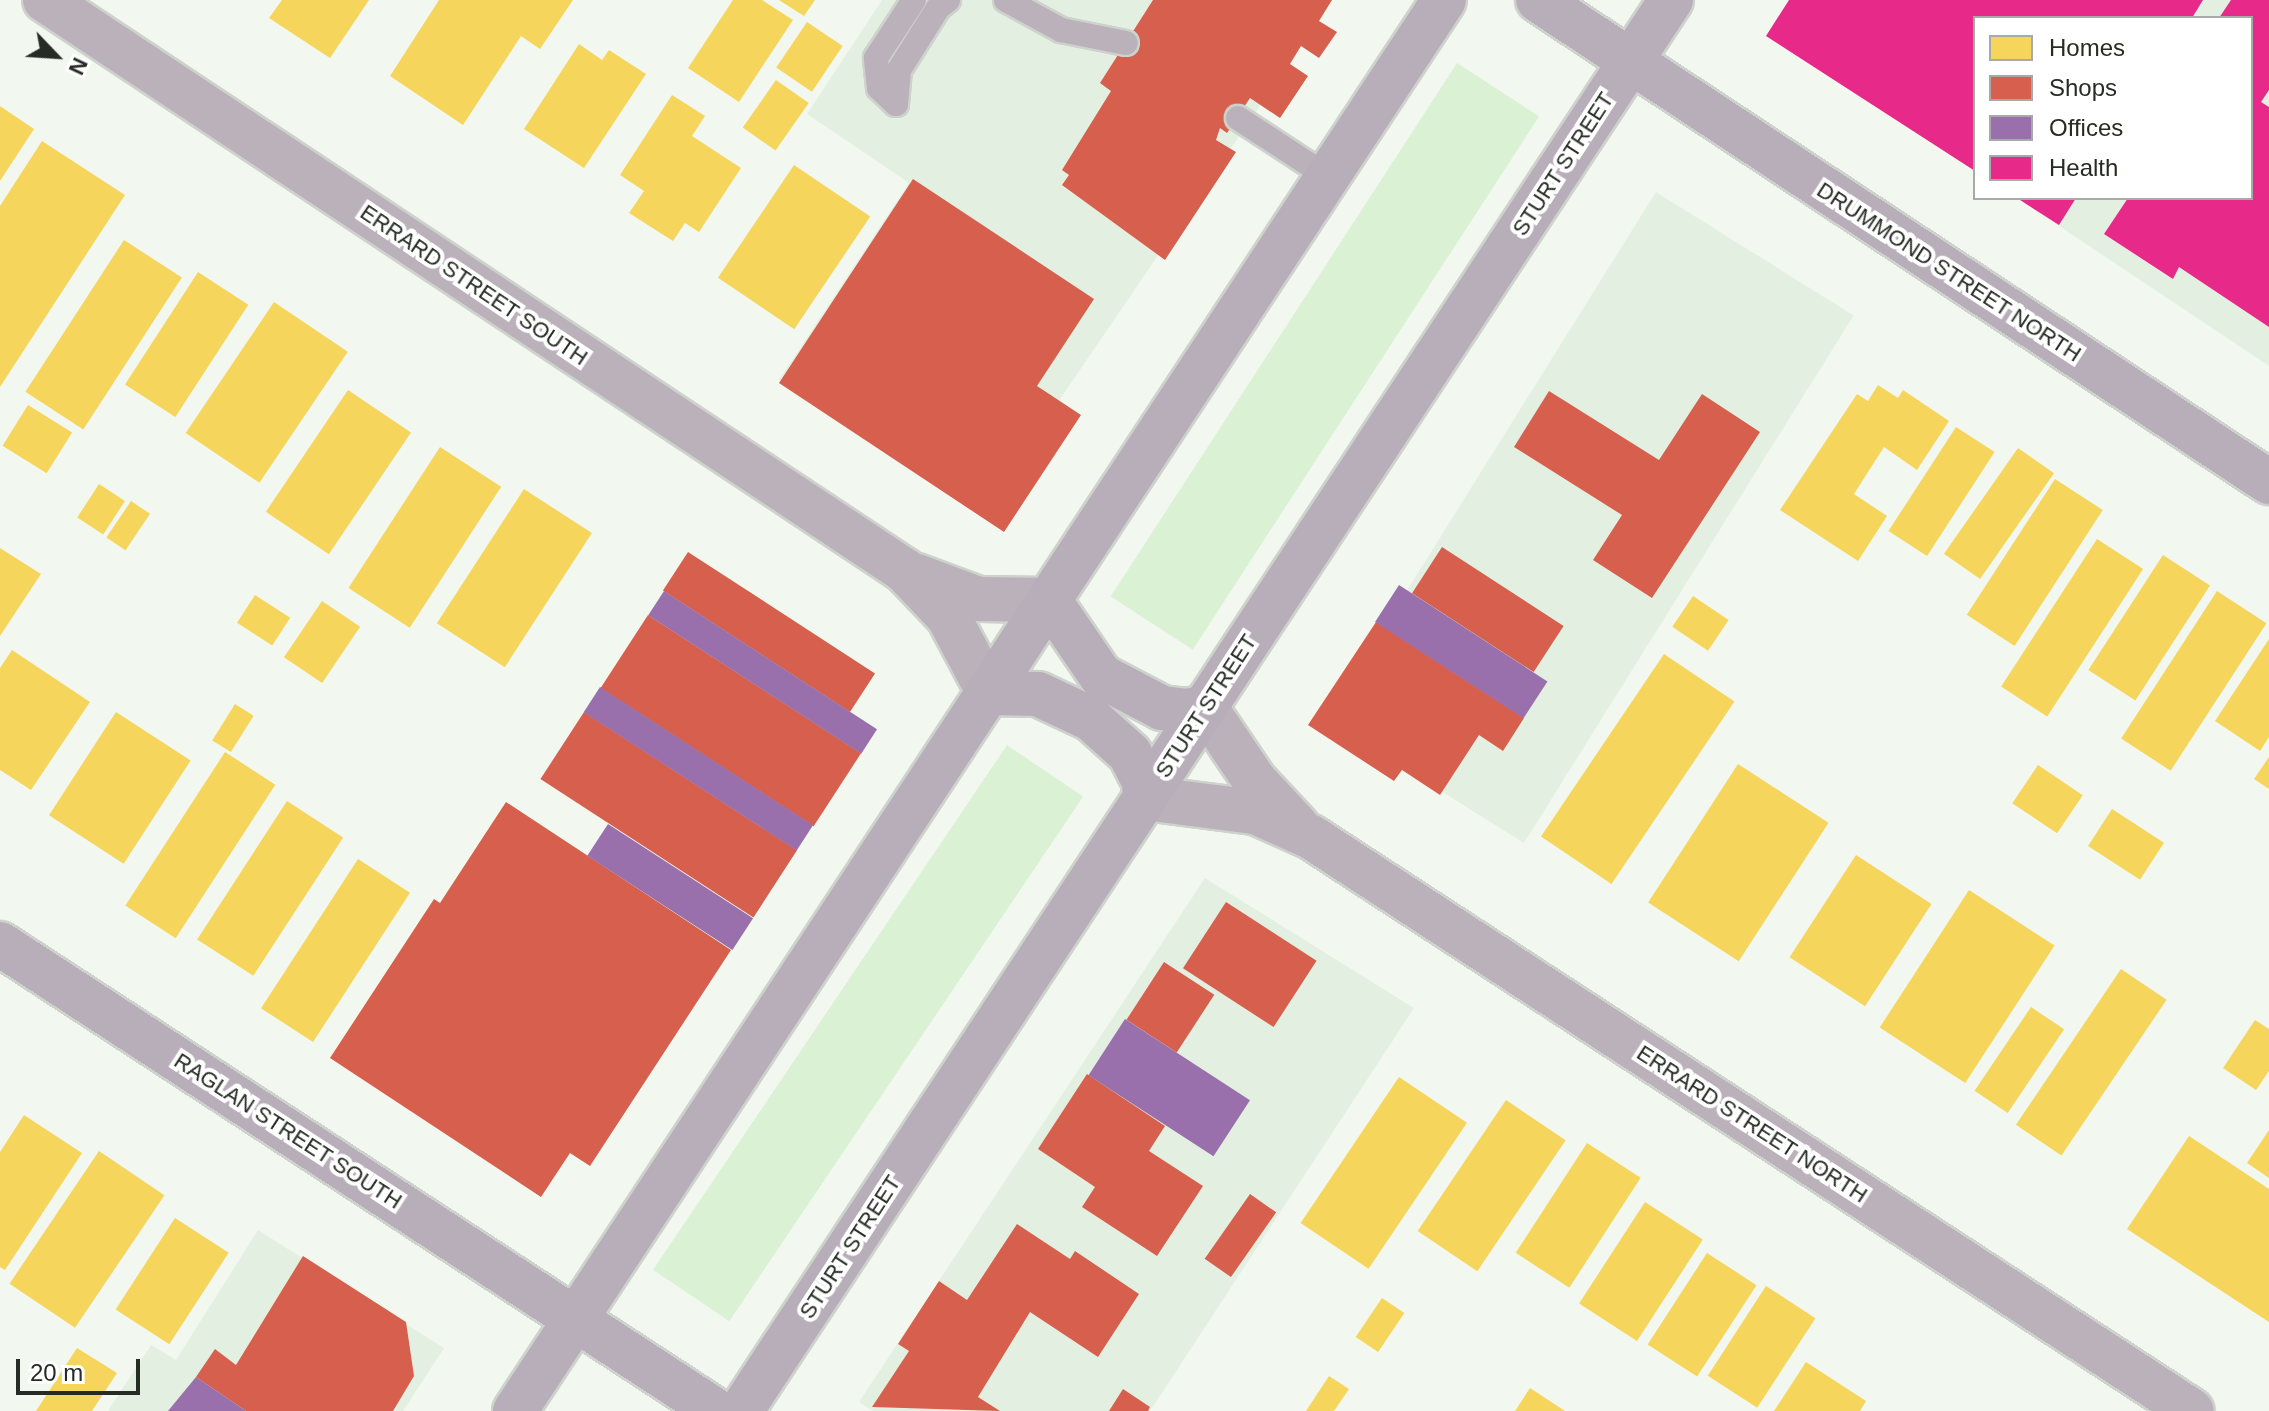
<!DOCTYPE html>
<style>
body{margin:0}
#map{position:relative;width:2269px;height:1411px;overflow:hidden;background:#f2f8f0;font-family:Helvetica,sans-serif}
div>[style]{position:absolute}
[style*='--x']{left:calc(var(--x)*1px);top:calc(var(--y)*1px);width:calc(var(--w)*1px);rotate:calc(var(--a)*1deg)}
.built>*{inset:0;background:#e3efe0;transform-origin:0 0}
.green>*{inset:0;background:#daf2d3;transform-origin:0 0}
.homes>*{inset:0;background:#f6d55c;transform-origin:0 0}
.shops>*{inset:0;background:#d6604d;transform-origin:0 0}
.offices>*{inset:0;background:#9970ab;transform-origin:0 0}
.health>*{inset:0;background:#e7298a}
.roads{filter:drop-shadow(2px 0 #ced2cc) drop-shadow(-2px 0 #ced2cc) drop-shadow(0 2px #ced2cc) drop-shadow(0 -2px #ced2cc)}
.lane>*{height:24px;margin:-12px;padding:0 12px;transform-origin:12px;border-radius:12px;background:#bbb1bb}
.street>*{height:44px;margin:-22px;padding:0 22px;transform-origin:22px;border-radius:22px;background:#bbb1bb}
.secondary>*{height:44px;margin:-22px;padding:0 22px;transform-origin:22px;border-radius:22px;background:#b8aeb9}
span{translate:-50% -50%;white-space:nowrap;text-align:center;line-height:1.15;-webkit-text-stroke:8px #fff;paint-order:stroke}
.street-label{font-size:22px;color:#262b25}
.legend{position:absolute;left:1973px;top:16px;width:280px;height:184px;box-sizing:border-box;background:#fff;border:2px solid #a8aaa8;margin:0;padding:10px 14px;list-style:none;font-size:24px;color:#262b25}
.legend li{display:flex;align-items:center;gap:16px;height:40px}
.legend b{width:40px;border:2px solid #a8aaa8}
.north{position:absolute;left:16px;top:16px;width:80px;height:80px;-webkit-text-stroke:6px #fff;paint-order:stroke;rotate:115deg;font-size:22px;font-weight:700;line-height:32px;text-align:center;color:#262b25}
.north::after{content:'';display:block;margin:auto;width:28px;height:36px;background:#262b25;clip-path:polygon(50% 0,100% 100%,50% 72%,0 100%)}
.scale{position:absolute;left:16px;top:1359px;width:124px;height:36px;box-sizing:border-box;border:4px solid #262b25;border-top:0;padding-left:10px;font-size:24px;line-height:28px;white-space:nowrap;color:#262b25;-webkit-text-stroke:6px #fff;paint-order:stroke}
</style>
<div id="map">
<div class="built">
<div style="clip-path:polygon(882px 0,1332px 0,981px 515px,779px 380px,909px 183px,807px 114px)"></div>
<div style="clip-path:polygon(1789px 0,2269px 0,2269px 366px,2017px 198px,2251px 198px,2251px 18px,1975px 18px,1975px 171px,1766px 36px)"></div>
<div style="left:1656px;top:192px;width:233px;height:622px;rotate:32deg"></div>
<div style="clip-path:polygon(1205px 878px,1414px 1008px,1150px 1411px,873px 1411px,859px 1402px)"></div>
<div style="clip-path:polygon(258px 1230px,444px 1348px,403px 1411px,108px 1411px,151px 1345px,176px 1360px)"></div>
</div>
<div class="green">
<div style="left:1457px;top:63px;width:98px;height:636px;rotate:33deg"></div>
<div style="left:1007px;top:745px;width:92px;height:633px;rotate:34deg"></div>
</div>
<div class="homes">
<div style="clip-path:polygon(282px 0,369px 0,330px 58px,269px 18px)"></div>
<div style="clip-path:polygon(439px 0,573px 0,540px 49px,521px 36px,463px 125px,390px 76px)"></div>
<div style="clip-path:polygon(733px 0,762px 0,793px 20px,739px 102px,688px 68px)"></div>
<div style="clip-path:polygon(779px 0,815px 0,804px 16px)"></div>
<div style="left:807px;top:22px;width:43px;height:55px;rotate:34deg"></div>
<div style="clip-path:polygon(579px 44px,602px 60px,609px 50px,646px 74px,584px 168px,524px 129px)"></div>
<div style="left:776px;top:80px;width:40px;height:58px;rotate:35deg"></div>
<div style="clip-path:polygon(672px 95px,705px 116px,692px 136px,741px 168px,699px 232px,685px 223px,673px 241px,629px 213px,644px 191px,620px 175px)"></div>
<div style="clip-path:polygon(0 106px,34px 129px,0 181px)"></div>
<div style="clip-path:polygon(42px 141px,125px 195px,0 387px,0 206px)"></div>
<div style="left:794px;top:165px;width:92px;height:136px;rotate:34deg"></div>
<div style="left:124px;top:240px;width:69px;height:181px;rotate:33deg"></div>
<div style="left:198px;top:272px;width:60px;height:134px;rotate:33deg"></div>
<div style="left:274px;top:302px;width:89px;height:158px;rotate:34deg"></div>
<div style="clip-path:polygon(1878px 385px,1898px 398px,1903px 390px,1949px 421px,1917px 470px,1884px 447px,1854px 494px,1887px 516px,1858px 561px,1780px 510px,1857px 394px,1868px 401px)"></div>
<div style="left:348px;top:390px;width:76px;height:147px;rotate:34deg"></div>
<div style="left:28px;top:405px;width:52px;height:48px;rotate:32deg"></div>
<div style="left:1956px;top:427px;width:46px;height:124px;rotate:33deg"></div>
<div style="left:440px;top:447px;width:73px;height:168px;rotate:33deg"></div>
<div style="left:2018px;top:448px;width:44px;height:129px;rotate:35deg"></div>
<div style="left:2055px;top:479px;width:57px;height:162px;rotate:33deg"></div>
<div style="left:99px;top:484px;width:31px;height:40px;rotate:33deg"></div>
<div style="left:524px;top:489px;width:81px;height:160px;rotate:33deg"></div>
<div style="left:131px;top:501px;width:23px;height:44px;rotate:34deg"></div>
<div style="left:2097px;top:539px;width:55px;height:176px;rotate:33deg"></div>
<div style="clip-path:polygon(0 548px,41px 574px,0 636px)"></div>
<div style="left:2163px;top:555px;width:56px;height:137px;rotate:33deg"></div>
<div style="left:2217px;top:591px;width:59px;height:176px;rotate:33deg"></div>
<div style="left:255px;top:595px;width:42px;height:33px;rotate:33deg"></div>
<div style="left:1693px;top:596px;width:43px;height:37px;rotate:34deg"></div>
<div style="left:322px;top:601px;width:46px;height:68px;rotate:34deg"></div>
<div style="clip-path:polygon(2269px 639px,2269px 737px,2260px 751px,2215px 721px)"></div>
<div style="clip-path:polygon(12px 650px,90px 702px,31px 790px,0 770px,0 668px)"></div>
<div style="left:1664px;top:654px;width:85px;height:220px;rotate:34deg"></div>
<div style="left:235px;top:704px;width:22px;height:43px;rotate:32deg"></div>
<div style="left:116px;top:712px;width:89px;height:123px;rotate:33deg"></div>
<div style="left:225px;top:752px;width:60px;height:183px;rotate:33deg"></div>
<div style="clip-path:polygon(2269px 757px,2269px 789px,2254px 779px)"></div>
<div style="left:1738px;top:764px;width:108px;height:165px;rotate:33deg"></div>
<div style="left:2038px;top:765px;width:54px;height:46px;rotate:34deg"></div>
<div style="left:287px;top:801px;width:67px;height:165px;rotate:33deg"></div>
<div style="left:2112px;top:809px;width:62px;height:44px;rotate:33deg"></div>
<div style="left:1856px;top:855px;width:90px;height:122px;rotate:33deg"></div>
<div style="left:358px;top:859px;width:62px;height:178px;rotate:33deg"></div>
<div style="left:1969px;top:890px;width:102px;height:164px;rotate:33deg"></div>
<div style="left:2121px;top:969px;width:55px;height:188px;rotate:34deg"></div>
<div style="left:2031px;top:1007px;width:40px;height:101px;rotate:34deg"></div>
<div style="clip-path:polygon(2255px 1020px,2269px 1029px,2269px 1071px,2256px 1090px,2223px 1068px)"></div>
<div style="left:1399px;top:1077px;width:82px;height:176px;rotate:34deg"></div>
<div style="left:1506px;top:1100px;width:72px;height:158px;rotate:34deg"></div>
<div style="clip-path:polygon(24px 1115px,82px 1153px,5px 1270px,0 1267px,0 1152px)"></div>
<div style="clip-path:polygon(2269px 1130px,2269px 1178px,2247px 1163px)"></div>
<div style="clip-path:polygon(2189px 1136px,2269px 1189px,2269px 1322px,2127px 1229px)"></div>
<div style="left:1587px;top:1143px;width:64px;height:131px;rotate:33deg"></div>
<div style="left:99px;top:1151px;width:79px;height:160px;rotate:34deg"></div>
<div style="left:1645px;top:1202px;width:69px;height:121px;rotate:33deg"></div>
<div style="left:175px;top:1218px;width:64px;height:109px;rotate:33deg"></div>
<div style="left:1707px;top:1253px;width:59px;height:109px;rotate:33deg"></div>
<div style="left:1766px;top:1286px;width:59px;height:107px;rotate:33deg"></div>
<div style="left:1382px;top:1298px;width:27px;height:47px;rotate:34deg"></div>
<div style="clip-path:polygon(77px 1348px,117px 1373px,92px 1411px,36px 1411px)"></div>
<div style="clip-path:polygon(1806px 1362px,1866px 1401px,1860px 1411px,1774px 1411px)"></div>
<div style="clip-path:polygon(1329px 1376px,1349px 1389px,1334px 1411px,1306px 1411px)"></div>
<div style="clip-path:polygon(1530px 1388px,1565px 1411px,1515px 1411px)"></div>
</div>
<div class="shops">
<div style="clip-path:polygon(1153px 0,1332px 0,1319px 21px,1337px 32px,1319px 58px,1301px 46px,1290px 64px,1308px 76px,1280px 118px,1250px 98px,1227px 133px,1220px 128px,1216px 140px,1236px 152px,1165px 260px,1062px 185px,1069px 175px,1062px 170px,1111px 91px,1100px 83px)"></div>
<div style="clip-path:polygon(913px 179px,1094px 299px,1037px 386px,1081px 415px,1004px 532px,779px 383px)"></div>
<div style="clip-path:polygon(1549px 391px,1659px 460px,1702px 394px,1760px 432px,1652px 598px,1593px 560px,1622px 515px,1514px 447px)"></div>
<div style="left:1442px;top:547px;width:145px;height:55px;rotate:33deg"></div>
<div style="left:688px;top:552px;width:223px;height:46px;rotate:33deg"></div>
<div style="left:648px;top:615px;width:254px;height:87px;rotate:33deg"></div>
<div style="clip-path:polygon(1376px 622px,1524px 718px,1503px 751px,1479px 735px,1440px 795px,1402px 770px,1394px 781px,1308px 725px)"></div>
<div style="left:584px;top:712px;width:254px;height:80px;rotate:33deg"></div>
<div style="clip-path:polygon(506px 802px,731px 950px,590px 1166px,570px 1153px,541px 1197px,330px 1058px,434px 899px,440px 903px)"></div>
<div style="left:1226px;top:902px;width:108px;height:79px;rotate:33deg"></div>
<div style="left:1164px;top:962px;width:60px;height:69px;rotate:33deg"></div>
<div style="clip-path:polygon(1087px 1074px,1165px 1126px,1149px 1151px,1203px 1186px,1157px 1256px,1082px 1207px,1095px 1187px,1038px 1149px)"></div>
<div style="left:1250px;top:1194px;width:32px;height:79px;rotate:35deg"></div>
<div style="clip-path:polygon(1017px 1224px,1070px 1259px,1075px 1251px,1139px 1294px,1098px 1357px,1030px 1312px,978px 1397px,1000px 1411px,872px 1407px,909px 1351px,898px 1344px,939px 1281px,967px 1300px)"></div>
<div style="clip-path:polygon(303px 1256px,406px 1322px,414px 1376px,393px 1411px,246px 1411px,196px 1377px,215px 1349px,236px 1365px)"></div>
<div style="clip-path:polygon(1123px 1389px,1150px 1407px,1148px 1411px,1109px 1411px)"></div>
</div>
<div class="offices">
<div style="left:1399px;top:585px;width:177px;height:44px;rotate:33deg"></div>
<div style="left:664px;top:591px;width:254px;height:29px;rotate:33deg"></div>
<div style="left:600px;top:687px;width:254px;height:30px;rotate:33deg"></div>
<div style="left:608px;top:824px;width:173px;height:38px;rotate:33deg"></div>
<div style="left:1125px;top:1019px;width:149px;height:67px;rotate:33deg"></div>
<div style="clip-path:polygon(196px 1377px,246px 1411px,168px 1411px)"></div>
</div>
<div class="health">
<div style="clip-path:polygon(1789px 0,2203px 0,2192px 18px,1975px 18px,1975px 171px,1766px 36px)"></div>
<div style="clip-path:polygon(2231px 0,2269px 0,2269px 90px,2261px 102px,2269px 107px,2269px 327px,2179px 267px,2173px 279px,2104px 234px,2128px 198px,2251px 198px,2251px 18px,2219px 18px)"></div>
<div style="clip-path:polygon(2017px 198px,2076px 198px,2059px 225px)"></div>
</div>
<div class="roads">
<div class="lane">
<div style="--x:1006;--y:0;--w:63;--a:28.6"></div>
<div style="--x:1061;--y:30;--w:66;--a:11.3"></div>
<div style="--x:896;--y:104;--w:23;--a:-137"></div>
<div style="--x:879;--y:88;--w:30;--a:-96"></div>
<div style="--x:876;--y:58;--w:69;--a:-56.8"></div>
<div style="--x:896;--y:104;--w:34;--a:-85"></div>
<div style="--x:899;--y:70;--w:73;--a:-57.8"></div>
<div style="--x:938;--y:8;--w:13;--a:-39"></div>
<div style="--x:1238;--y:118;--w:108;--a:33.2"></div>
</div>
<div class="street">
<div style="--x:45;--y:0;--w:1031;--a:33.57"></div>
<div style="--x:904;--y:570;--w:64;--a:46.3"></div>
<div style="--x:948;--y:616;--w:87;--a:62"></div>
<div style="--x:917;--y:576;--w:66;--a:20.4"></div>
<div style="--x:979;--y:599;--w:70;--a:0.8"></div>
<div style="--x:1205;--y:707;--w:89;--a:56"></div>
<div style="--x:1255;--y:781;--w:62;--a:47"></div>
<div style="--x:1145;--y:798;--w:111;--a:7.3"></div>
<div style="--x:1255;--y:812;--w:61;--a:24.1"></div>
<div style="--x:1311;--y:837;--w:1051;--a:33.09"></div>
</div>
<div class="secondary">
<div style="--x:1538;--y:0;--w:876;--a:33.4"></div>
<div style="--x:1049;--y:600;--w:92;--a:55.6"></div>
<div style="--x:1101;--y:676;--w:69;--a:27.7"></div>
<div style="--x:1162;--y:708;--w:26;--a:7"></div>
<div style="--x:1188;--y:711;--w:17;--a:-13"></div>
<div style="--x:989;--y:693;--w:49;--a:1.2"></div>
<div style="--x:1038;--y:694;--w:59;--a:25.3"></div>
<div style="--x:1091;--y:719;--w:52;--a:41.9"></div>
<div style="--x:1130;--y:754;--w:30;--a:63"></div>
<div style="--x:1144;--y:781;--w:17;--a:87"></div>
<div style="--x:0;--y:944;--w:855;--a:33.11"></div>
<div style="--x:515;--y:1411;--w:1689;--a:-56.64"></div>
<div style="--x:741;--y:1411;--w:1690;--a:-56.61"></div>
</div>
</div>
<div class="street-label">
<span style="left:1563px;top:164px;rotate:-57deg">STURT STREET</span>
<span style="left:1949px;top:272px;rotate:33deg">DRUMMOND STREET NORTH</span>
<span style="left:474px;top:285px;rotate:34deg">ERRARD STREET SOUTH</span>
<span style="left:1206px;top:706px;rotate:-57deg">STURT STREET</span>
<span style="left:1752px;top:1124px;rotate:33deg">ERRARD STREET NORTH</span>
<span style="left:288px;top:1131px;rotate:33deg">RAGLAN STREET SOUTH</span>
<span style="left:850px;top:1247px;rotate:-57deg">STURT STREET</span>
</div>
<ul class="legend">
<li><b style="height:22px;background:#f6d55c"></b>Homes</li>
<li><b style="height:22px;background:#d6604d"></b>Shops</li>
<li><b style="height:22px;background:#9970ab"></b>Offices</li>
<li><b style="height:22px;background:#e7298a"></b>Health</li>
</ul>
<div class="north">N</div>
<div class="scale">20 m</div>
</div>
